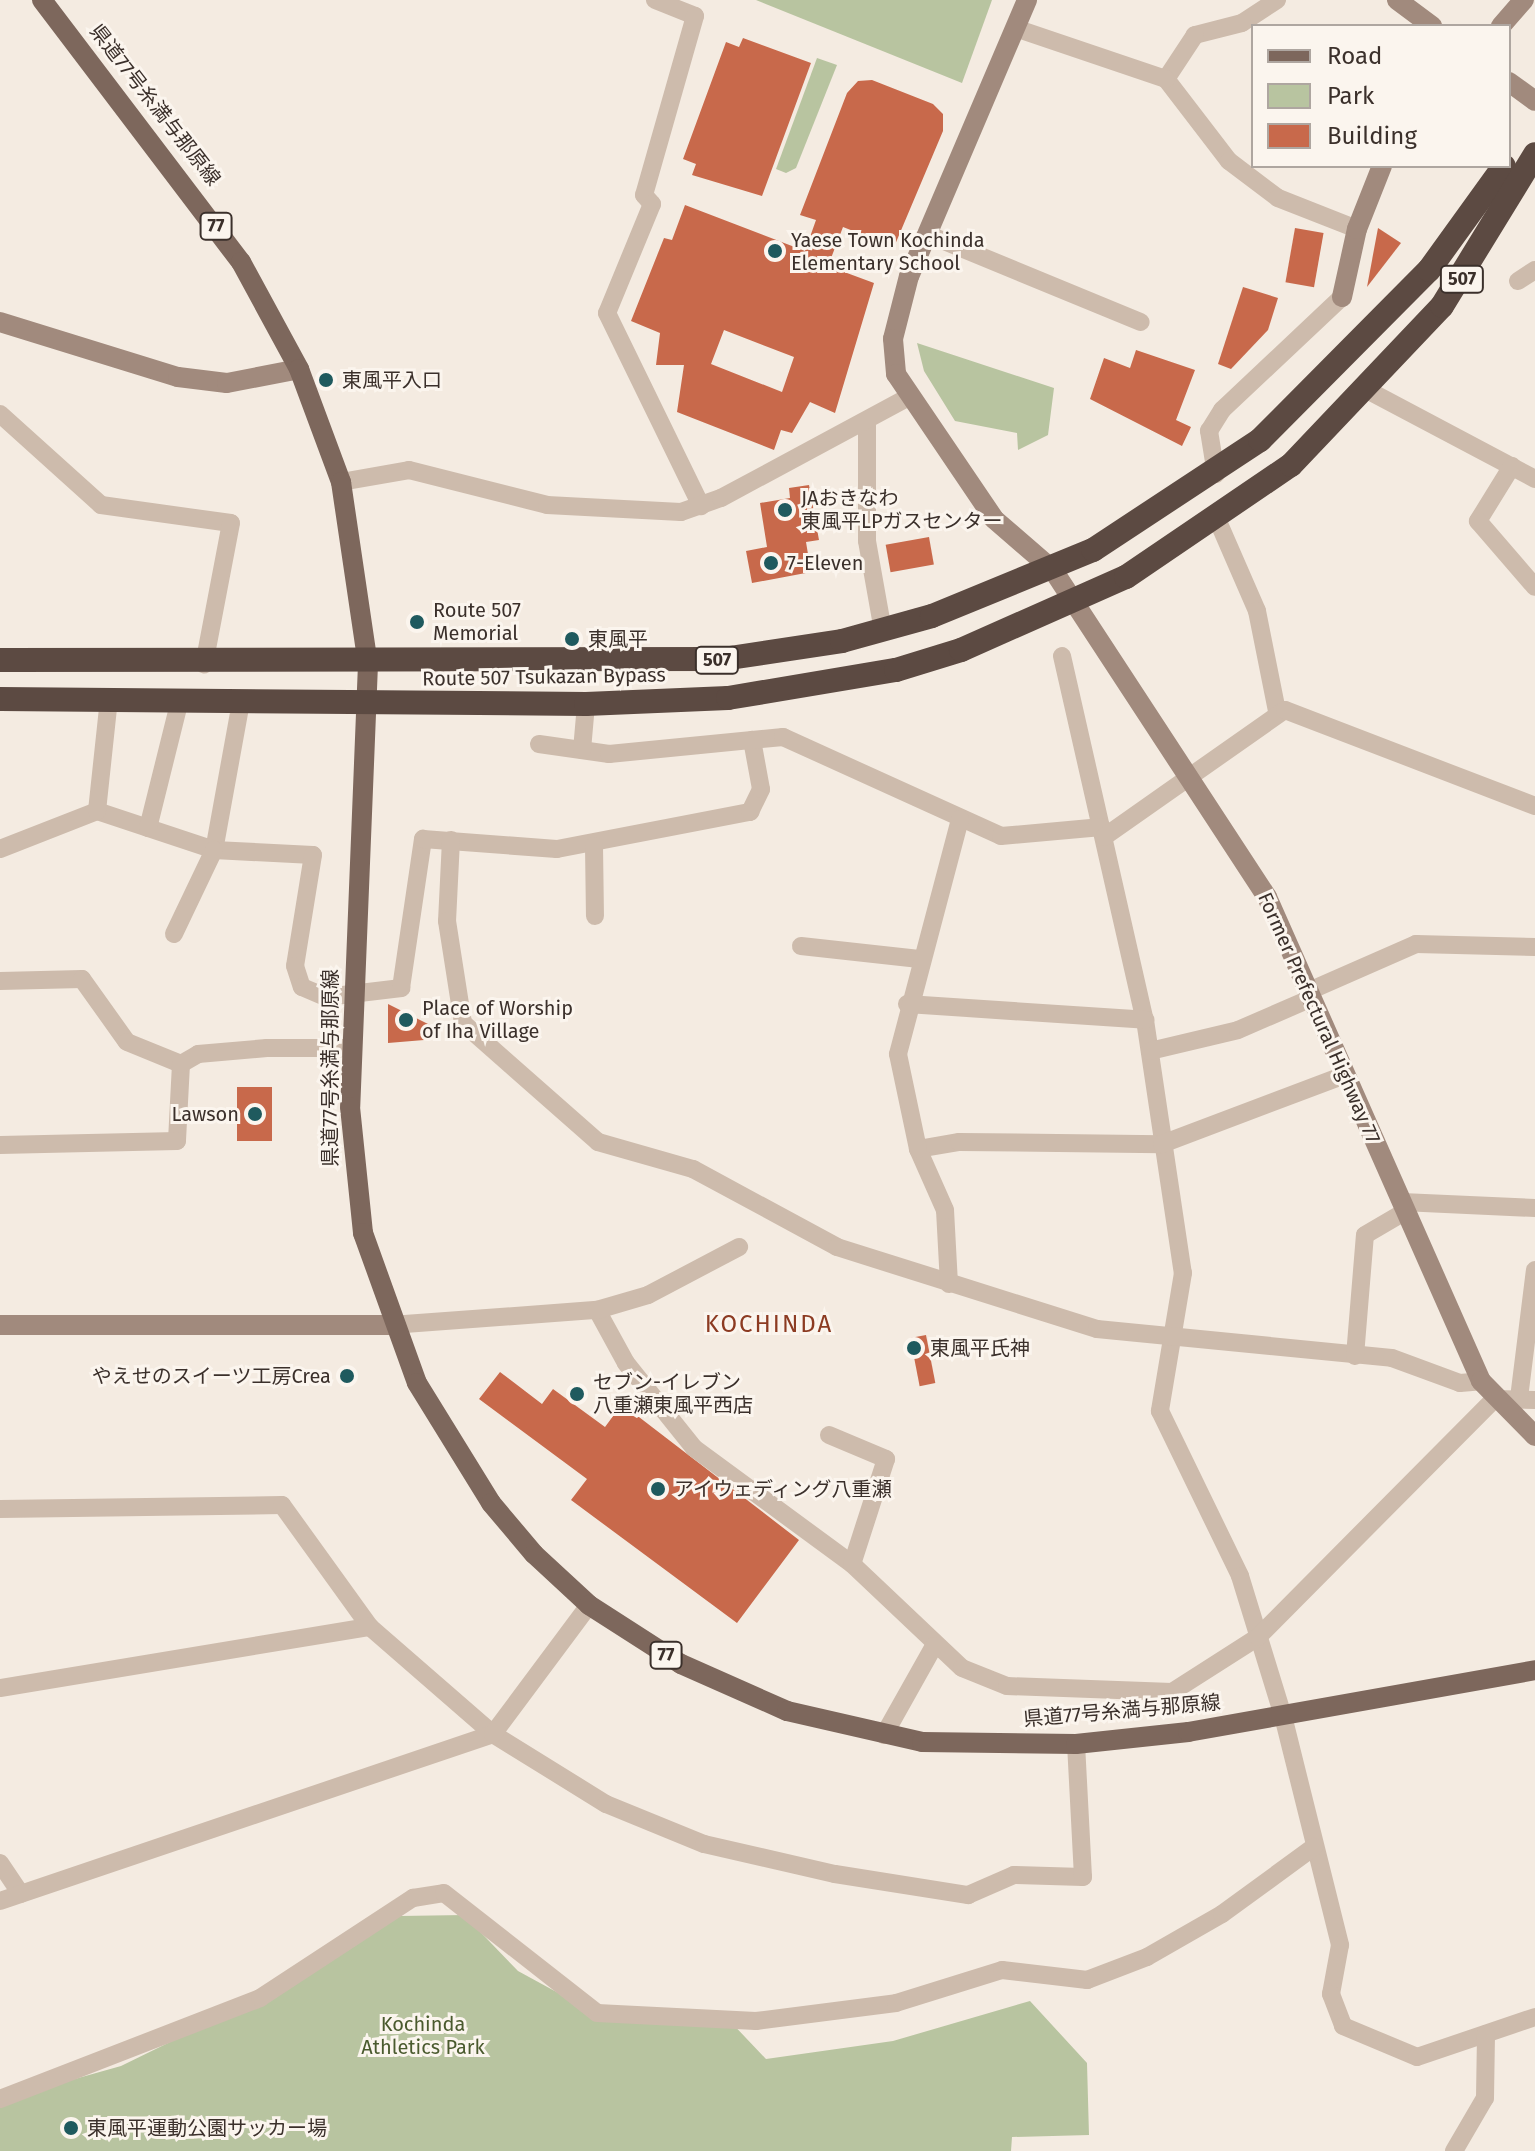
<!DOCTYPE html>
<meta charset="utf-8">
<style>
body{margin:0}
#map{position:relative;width:1535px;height:2151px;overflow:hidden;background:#f4ebe1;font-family:"Fira Sans","Noto Sans JP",sans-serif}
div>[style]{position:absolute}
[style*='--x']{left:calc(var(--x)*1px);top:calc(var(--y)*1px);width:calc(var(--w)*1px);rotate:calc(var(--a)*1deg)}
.green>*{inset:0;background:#b8c4a0}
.building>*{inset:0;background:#c8694b;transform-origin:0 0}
.street>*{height:18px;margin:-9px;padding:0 9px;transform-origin:9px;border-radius:9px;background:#cdbbac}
.secondary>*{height:20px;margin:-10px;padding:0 10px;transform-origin:10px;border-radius:10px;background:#a18a7d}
.primary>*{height:20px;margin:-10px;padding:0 10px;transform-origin:10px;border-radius:10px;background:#7d675c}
.highway>*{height:24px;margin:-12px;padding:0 12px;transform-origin:12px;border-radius:12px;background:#5c4a42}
.dots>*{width:22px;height:22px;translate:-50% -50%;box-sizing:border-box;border:4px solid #fbf5ee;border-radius:50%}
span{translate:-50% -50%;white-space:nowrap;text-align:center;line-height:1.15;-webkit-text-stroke:6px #fbf5ee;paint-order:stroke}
.shield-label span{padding:2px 6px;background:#fbf5ee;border:2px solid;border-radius:6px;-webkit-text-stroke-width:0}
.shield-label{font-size:18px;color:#3b302b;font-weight:700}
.street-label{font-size:20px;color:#3b302b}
.poi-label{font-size:20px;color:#3b302b}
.left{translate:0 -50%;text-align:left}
.right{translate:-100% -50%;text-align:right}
.park-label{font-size:20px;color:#4a5a2e}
.quarter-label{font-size:24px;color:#8c3b22;letter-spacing:2px}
.legend{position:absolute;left:1251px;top:24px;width:260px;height:144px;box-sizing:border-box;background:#fbf5ee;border:2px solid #aea6a0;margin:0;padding:10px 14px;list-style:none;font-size:24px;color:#3b302b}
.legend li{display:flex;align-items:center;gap:16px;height:40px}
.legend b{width:40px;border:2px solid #aea6a0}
</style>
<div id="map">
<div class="green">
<div style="clip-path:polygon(756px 0,992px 0,962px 83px)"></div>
<div style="clip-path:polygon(817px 58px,837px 65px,796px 168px,786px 173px,776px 169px)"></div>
<div style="clip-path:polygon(917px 343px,1054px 388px,1048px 435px,1018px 450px,1017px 433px,955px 421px,924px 371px)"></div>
<div style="clip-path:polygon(464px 1915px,518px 1971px,606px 2019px,726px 2017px,766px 2059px,893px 2041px,1030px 2001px,1087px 2063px,1089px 2135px,1012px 2137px,1011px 2151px,0 2151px,0 2100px,121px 2066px,260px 1998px,400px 1916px)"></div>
</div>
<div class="building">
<div style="clip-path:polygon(743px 38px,811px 63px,762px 196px,692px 175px,696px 164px,683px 159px,726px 42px,739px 47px)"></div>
<div style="clip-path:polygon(evenodd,872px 80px,933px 104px,943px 114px,943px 131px,894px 247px,843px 227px,828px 266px,874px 283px,835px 413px,810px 402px,792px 433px,781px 430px,774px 450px,677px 412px,684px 365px,656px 365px,660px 333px,631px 321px,664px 238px,672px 240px,685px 205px,805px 251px,816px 220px,800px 215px,847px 93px,858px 81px,872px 80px,724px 330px,794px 357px,782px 392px,711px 364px,724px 330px)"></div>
<div style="left:1295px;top:228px;width:29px;height:55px;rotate:10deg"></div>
<div style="clip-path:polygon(1378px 228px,1401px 243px,1367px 287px)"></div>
<div style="clip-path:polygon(1243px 287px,1278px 298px,1268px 330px,1231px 369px,1218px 364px)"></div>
<div style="clip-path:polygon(1136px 350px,1195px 370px,1176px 420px,1191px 427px,1182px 446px,1090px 399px,1104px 358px,1130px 368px)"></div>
<div style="clip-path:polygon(809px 485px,819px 540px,806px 542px,811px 572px,752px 583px,746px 551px,767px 547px,760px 503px,790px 498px,789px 488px)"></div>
<div style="left:929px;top:537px;width:28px;height:44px;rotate:80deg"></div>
<div style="clip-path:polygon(388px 1004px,432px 1026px,424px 1040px,388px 1043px)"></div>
<div style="left:272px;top:1087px;width:54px;height:35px;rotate:90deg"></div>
<div style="left:926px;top:1335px;width:49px;height:16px;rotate:79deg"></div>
<div style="clip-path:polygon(500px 1372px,542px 1404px,553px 1389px,605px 1427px,622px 1404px,799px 1540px,737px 1623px,571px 1500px,587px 1479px,479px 1399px)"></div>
</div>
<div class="street">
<div style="--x:655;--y:0;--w:43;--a:21.8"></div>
<div style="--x:695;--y:16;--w:186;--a:105.9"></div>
<div style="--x:644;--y:195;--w:12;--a:48"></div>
<div style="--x:652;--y:204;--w:118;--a:112.4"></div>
<div style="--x:607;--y:313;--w:215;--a:64"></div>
<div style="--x:1277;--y:0;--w:42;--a:146.7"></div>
<div style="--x:1242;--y:23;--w:49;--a:165.7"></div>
<div style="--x:1195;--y:35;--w:53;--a:123.4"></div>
<div style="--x:1166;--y:79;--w:103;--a:52.5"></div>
<div style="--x:1229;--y:161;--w:61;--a:37.1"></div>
<div style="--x:1278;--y:198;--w:85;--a:21.4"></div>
<div style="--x:1018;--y:29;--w:156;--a:18.7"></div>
<div style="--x:927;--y:234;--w:231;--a:22.4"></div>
<div style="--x:1518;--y:281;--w:20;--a:-33"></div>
<div style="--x:1369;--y:391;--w:188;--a:27.9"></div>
<div style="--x:0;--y:414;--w:136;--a:42"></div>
<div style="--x:101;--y:505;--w:131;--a:7.9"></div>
<div style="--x:231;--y:523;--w:144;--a:100.8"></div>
<div style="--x:867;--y:421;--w:120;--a:90"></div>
<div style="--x:867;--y:541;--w:91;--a:79.9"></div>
<div style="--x:1512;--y:466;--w:65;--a:121.7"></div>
<div style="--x:1478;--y:521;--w:87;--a:49.2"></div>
<div style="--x:1216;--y:474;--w:44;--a:-99.2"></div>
<div style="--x:1209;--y:431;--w:25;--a:-58"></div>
<div style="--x:1222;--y:410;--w:165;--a:-43.3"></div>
<div style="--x:341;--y:482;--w:69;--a:-10"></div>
<div style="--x:409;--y:470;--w:142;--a:14.2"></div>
<div style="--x:547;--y:505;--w:134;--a:3"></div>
<div style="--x:681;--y:512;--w:42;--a:-19.3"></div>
<div style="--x:721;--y:498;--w:211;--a:-28.3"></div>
<div style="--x:1217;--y:519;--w:100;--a:66.5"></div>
<div style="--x:1257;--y:611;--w:102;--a:78.7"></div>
<div style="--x:1062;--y:656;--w:373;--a:77.2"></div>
<div style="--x:1145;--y:1020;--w:256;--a:81.5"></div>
<div style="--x:1183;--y:1273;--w:140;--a:99.5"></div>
<div style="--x:1160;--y:1411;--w:183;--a:64.1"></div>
<div style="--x:1240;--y:1576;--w:146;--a:72.9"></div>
<div style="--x:1283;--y:1716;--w:236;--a:76"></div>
<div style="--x:1340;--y:1945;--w:50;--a:100.4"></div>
<div style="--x:1331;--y:1994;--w:34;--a:69"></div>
<div style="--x:1343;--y:2026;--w:80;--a:22.7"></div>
<div style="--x:1417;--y:2057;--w:125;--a:-18.7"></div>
<div style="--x:241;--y:702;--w:150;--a:100.3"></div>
<div style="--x:214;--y:850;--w:99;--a:2.9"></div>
<div style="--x:313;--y:855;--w:112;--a:99.2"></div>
<div style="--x:295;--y:966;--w:22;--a:72"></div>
<div style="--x:302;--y:987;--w:26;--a:23"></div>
<div style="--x:326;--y:997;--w:76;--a:-6.8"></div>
<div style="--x:401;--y:988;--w:151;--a:-81.6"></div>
<div style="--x:423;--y:839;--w:134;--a:4.3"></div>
<div style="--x:557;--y:849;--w:197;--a:-10.9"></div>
<div style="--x:750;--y:812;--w:25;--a:-64"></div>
<div style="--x:761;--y:789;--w:50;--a:-100.4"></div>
<div style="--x:539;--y:744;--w:71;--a:8.1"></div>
<div style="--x:609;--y:754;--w:175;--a:-5.6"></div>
<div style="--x:783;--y:737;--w:239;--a:24.4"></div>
<div style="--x:1001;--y:836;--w:101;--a:-5.1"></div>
<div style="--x:582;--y:750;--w:46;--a:-85"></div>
<div style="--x:97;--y:811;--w:123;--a:18.4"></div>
<div style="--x:214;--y:850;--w:93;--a:115.5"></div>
<div style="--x:148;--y:828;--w:132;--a:-76"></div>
<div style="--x:1104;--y:837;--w:221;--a:-35.1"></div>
<div style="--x:1285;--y:710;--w:268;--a:21"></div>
<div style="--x:451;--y:840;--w:81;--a:92.8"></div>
<div style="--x:447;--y:921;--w:103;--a:81.1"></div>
<div style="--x:463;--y:1023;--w:180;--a:41.4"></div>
<div style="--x:598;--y:1142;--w:99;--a:15.9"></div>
<div style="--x:693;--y:1169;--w:164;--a:28.4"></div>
<div style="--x:837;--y:1247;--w:273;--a:17.5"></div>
<div style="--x:1097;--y:1329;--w:296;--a:5.6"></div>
<div style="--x:1392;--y:1358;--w:72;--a:20.2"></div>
<div style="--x:1460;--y:1383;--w:21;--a:-5"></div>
<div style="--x:594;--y:846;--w:70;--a:89.2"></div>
<div style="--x:0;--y:849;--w:104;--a:-21.4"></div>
<div style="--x:97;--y:811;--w:113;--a:-83.9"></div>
<div style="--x:801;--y:946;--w:119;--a:6.3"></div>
<div style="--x:0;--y:981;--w:82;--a:-1.4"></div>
<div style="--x:82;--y:979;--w:77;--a:54.5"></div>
<div style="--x:127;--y:1042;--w:58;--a:22.2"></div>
<div style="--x:181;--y:1064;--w:77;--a:93"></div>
<div style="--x:177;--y:1141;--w:177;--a:178.7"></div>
<div style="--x:1309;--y:991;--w:117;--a:-23.7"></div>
<div style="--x:1416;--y:944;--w:119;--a:1.4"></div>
<div style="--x:907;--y:1004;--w:239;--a:3.8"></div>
<div style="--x:1150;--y:1051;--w:90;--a:-13.4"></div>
<div style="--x:1238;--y:1030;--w:81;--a:-23.4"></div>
<div style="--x:181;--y:1064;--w:20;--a:-30"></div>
<div style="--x:198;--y:1054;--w:69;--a:-5"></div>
<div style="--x:267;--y:1048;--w:84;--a:0"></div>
<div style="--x:918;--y:1149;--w:42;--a:-9.7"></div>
<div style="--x:959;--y:1142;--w:203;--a:0.6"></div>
<div style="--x:1162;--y:1144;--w:196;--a:-20.7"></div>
<div style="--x:1402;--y:1202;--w:133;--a:2.6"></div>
<div style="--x:949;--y:1284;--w:74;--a:-93.1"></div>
<div style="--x:945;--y:1210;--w:67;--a:-113.9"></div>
<div style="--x:918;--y:1149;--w:97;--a:-101.9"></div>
<div style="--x:898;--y:1054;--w:243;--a:-75.2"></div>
<div style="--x:597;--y:1310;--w:60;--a:61.3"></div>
<div style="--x:626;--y:1363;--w:109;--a:51.3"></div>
<div style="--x:694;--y:1448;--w:196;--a:36.3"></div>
<div style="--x:852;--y:1564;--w:151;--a:43.4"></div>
<div style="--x:962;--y:1668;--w:48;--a:21.8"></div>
<div style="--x:1007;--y:1686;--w:165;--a:2.1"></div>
<div style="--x:1172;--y:1692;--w:102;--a:-32.6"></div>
<div style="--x:1258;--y:1637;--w:335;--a:-45.2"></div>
<div style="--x:1494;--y:1399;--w:41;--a:1.4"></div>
<div style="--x:391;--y:1325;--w:207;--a:-4.2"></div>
<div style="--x:597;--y:1310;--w:53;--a:-16.4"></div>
<div style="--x:648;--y:1295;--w:103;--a:-27.8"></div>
<div style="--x:1355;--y:1356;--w:121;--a:-85.3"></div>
<div style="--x:1365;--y:1235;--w:48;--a:-30.3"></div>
<div style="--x:1519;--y:1398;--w:129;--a:-82.9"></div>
<div style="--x:829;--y:1435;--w:62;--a:22.8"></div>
<div style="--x:886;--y:1459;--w:110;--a:107.9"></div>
<div style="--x:0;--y:1509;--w:282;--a:-0.8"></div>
<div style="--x:282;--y:1505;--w:150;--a:54.2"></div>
<div style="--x:370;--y:1627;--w:163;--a:41"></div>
<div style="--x:493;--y:1734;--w:133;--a:31.8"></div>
<div style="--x:606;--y:1804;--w:106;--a:22.2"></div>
<div style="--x:704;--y:1844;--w:134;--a:12.9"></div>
<div style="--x:835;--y:1874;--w:135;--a:9"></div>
<div style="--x:968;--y:1895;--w:50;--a:-23.5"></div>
<div style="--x:1014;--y:1875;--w:69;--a:1.7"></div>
<div style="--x:1083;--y:1877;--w:133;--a:-93"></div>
<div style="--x:0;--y:1688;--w:375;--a:-9.4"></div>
<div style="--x:884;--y:1735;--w:102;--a:-60.7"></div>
<div style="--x:0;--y:1863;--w:37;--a:56"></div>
<div style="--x:0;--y:1901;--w:521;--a:-18.71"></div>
<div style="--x:493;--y:1734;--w:161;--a:-53.3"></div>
<div style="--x:0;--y:2099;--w:279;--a:-21.2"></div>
<div style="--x:260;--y:1998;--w:183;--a:-33.2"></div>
<div style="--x:413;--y:1898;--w:31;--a:-9"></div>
<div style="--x:444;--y:1893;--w:194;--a:38.1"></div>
<div style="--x:597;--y:2013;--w:159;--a:2.9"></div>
<div style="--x:756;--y:2021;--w:141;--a:-7.3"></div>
<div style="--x:896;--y:2003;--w:111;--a:-17.3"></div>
<div style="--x:1002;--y:1970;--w:86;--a:6.7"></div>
<div style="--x:1087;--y:1980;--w:64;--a:-21"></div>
<div style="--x:1147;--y:1957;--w:86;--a:-29.8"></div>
<div style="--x:1222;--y:1914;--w:114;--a:-36.1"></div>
<div style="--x:1454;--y:2151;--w:61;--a:-59.7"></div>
<div style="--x:1485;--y:2098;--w:64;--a:-89.1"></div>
</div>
<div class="secondary">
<div style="--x:1027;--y:0;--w:300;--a:113.1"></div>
<div style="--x:909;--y:276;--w:65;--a:104.3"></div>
<div style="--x:893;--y:339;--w:35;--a:85"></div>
<div style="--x:896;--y:374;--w:175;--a:55.9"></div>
<div style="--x:994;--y:519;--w:78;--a:40.8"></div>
<div style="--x:1053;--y:570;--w:391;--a:56.8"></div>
<div style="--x:1267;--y:897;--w:529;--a:66.15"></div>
<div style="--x:1481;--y:1381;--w:77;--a:45.5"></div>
<div style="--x:1397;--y:0;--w:44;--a:36.6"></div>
<div style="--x:1501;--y:26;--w:35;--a:-49"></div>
<div style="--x:1509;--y:82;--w:32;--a:36"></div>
<div style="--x:1342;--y:297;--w:70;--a:-77.6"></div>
<div style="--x:1357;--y:229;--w:68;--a:-68.4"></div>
<div style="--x:0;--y:322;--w:186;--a:17.2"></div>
<div style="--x:178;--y:377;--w:49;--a:7"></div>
<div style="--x:227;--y:383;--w:73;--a:-11"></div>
<div style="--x:0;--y:1325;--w:391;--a:0"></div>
</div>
<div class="primary">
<div style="--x:42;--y:0;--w:329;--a:52.8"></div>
<div style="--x:241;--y:262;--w:122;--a:61.5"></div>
<div style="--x:299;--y:369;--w:121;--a:69.6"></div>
<div style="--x:341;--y:482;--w:184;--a:81.6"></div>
<div style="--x:368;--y:664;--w:443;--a:92.3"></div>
<div style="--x:350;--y:1107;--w:127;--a:84.1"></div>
<div style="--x:363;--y:1233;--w:159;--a:70.2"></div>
<div style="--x:417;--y:1383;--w:141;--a:58.3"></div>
<div style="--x:491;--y:1503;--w:67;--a:49.9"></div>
<div style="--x:534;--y:1554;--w:75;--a:42.8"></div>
<div style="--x:589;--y:1605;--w:109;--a:32.7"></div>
<div style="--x:681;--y:1664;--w:116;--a:23.9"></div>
<div style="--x:787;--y:1711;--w:139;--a:12.9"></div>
<div style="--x:922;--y:1742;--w:154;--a:0.7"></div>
<div style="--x:1076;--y:1744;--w:113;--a:-6.1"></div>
<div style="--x:1188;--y:1732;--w:352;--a:-10.1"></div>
</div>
<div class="highway">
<div style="--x:0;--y:660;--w:723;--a:-0.08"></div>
<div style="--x:723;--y:659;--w:120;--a:-8.6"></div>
<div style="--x:842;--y:641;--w:93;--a:-15.5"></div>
<div style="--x:932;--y:616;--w:174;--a:-22.3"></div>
<div style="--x:1093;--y:550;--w:200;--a:-33.4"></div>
<div style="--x:1260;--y:440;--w:240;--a:-45.2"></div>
<div style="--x:1429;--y:270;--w:128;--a:-54.2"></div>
<div style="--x:0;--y:699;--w:586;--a:0.49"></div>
<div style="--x:586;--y:704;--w:142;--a:-2.4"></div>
<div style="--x:728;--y:698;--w:170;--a:-9.5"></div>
<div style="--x:896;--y:670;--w:68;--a:-17.1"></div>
<div style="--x:961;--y:650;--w:180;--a:-23.9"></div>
<div style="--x:1126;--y:577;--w:199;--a:-34.2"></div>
<div style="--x:1291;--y:465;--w:219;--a:-46.5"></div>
<div style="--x:1442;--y:306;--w:178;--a:-58.5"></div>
</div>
<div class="dots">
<div style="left:775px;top:251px;background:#1f5a5e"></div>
<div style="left:326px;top:380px;background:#1f5a5e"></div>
<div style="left:785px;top:510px;background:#1f5a5e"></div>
<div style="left:771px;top:563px;background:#1f5a5e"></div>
<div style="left:417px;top:622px;background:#1f5a5e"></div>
<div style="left:572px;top:639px;background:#1f5a5e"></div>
<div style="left:406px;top:1020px;background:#1f5a5e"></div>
<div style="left:255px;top:1114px;background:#1f5a5e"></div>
<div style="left:914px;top:1348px;background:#1f5a5e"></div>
<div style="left:347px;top:1376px;background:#1f5a5e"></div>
<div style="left:577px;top:1394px;background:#1f5a5e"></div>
<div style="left:658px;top:1489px;background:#1f5a5e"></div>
<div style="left:71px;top:2128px;background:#1f5a5e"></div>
</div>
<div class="shield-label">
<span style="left:216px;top:226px">77</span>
<span style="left:1462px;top:279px">507</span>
<span style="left:717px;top:660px">507</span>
<span style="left:666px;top:1655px">77</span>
</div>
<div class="street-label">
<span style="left:155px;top:105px;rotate:52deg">県道77号糸満与那原線</span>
<span style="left:544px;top:677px;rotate:-1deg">Route 507 Tsukazan Bypass</span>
<span style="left:1319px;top:1018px;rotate:66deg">Former Prefectural Highway 77</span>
<span style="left:330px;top:1068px;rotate:-90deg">県道77号糸満与那原線</span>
<span style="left:1122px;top:1711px;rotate:-5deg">県道77号糸満与那原線</span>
</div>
<div class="poi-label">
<span class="left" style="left:791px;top:252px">Yaese Town Kochinda<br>Elementary School</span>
<span class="left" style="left:342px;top:380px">東風平入口</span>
<span class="left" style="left:801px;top:510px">JAおきなわ<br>東風平LPガスセンター</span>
<span class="left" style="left:787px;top:563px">7-Eleven</span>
<span class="left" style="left:433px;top:622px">Route 507<br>Memorial</span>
<span class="left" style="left:588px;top:639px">東風平</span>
<span class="left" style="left:422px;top:1020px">Place of Worship<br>of Iha Village</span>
<span class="right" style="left:239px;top:1114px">Lawson</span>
<span class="left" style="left:930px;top:1348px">東風平氏神</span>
<span class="right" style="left:331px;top:1376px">やえせのスイーツ工房Crea</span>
<span class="left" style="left:593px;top:1394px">セブン-イレブン<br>八重瀬東風平西店</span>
<span class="left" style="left:674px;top:1489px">アイウェディング八重瀬</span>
<span class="left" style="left:87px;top:2128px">東風平運動公園サッカー場</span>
</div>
<div class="park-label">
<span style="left:423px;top:2036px">Kochinda<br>Athletics Park</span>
</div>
<div class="quarter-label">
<span style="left:769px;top:1325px">KOCHINDA</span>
</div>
<ul class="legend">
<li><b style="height:10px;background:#7d675c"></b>Road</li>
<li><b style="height:22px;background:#b8c4a0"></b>Park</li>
<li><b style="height:22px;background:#c8694b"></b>Building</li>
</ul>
</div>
